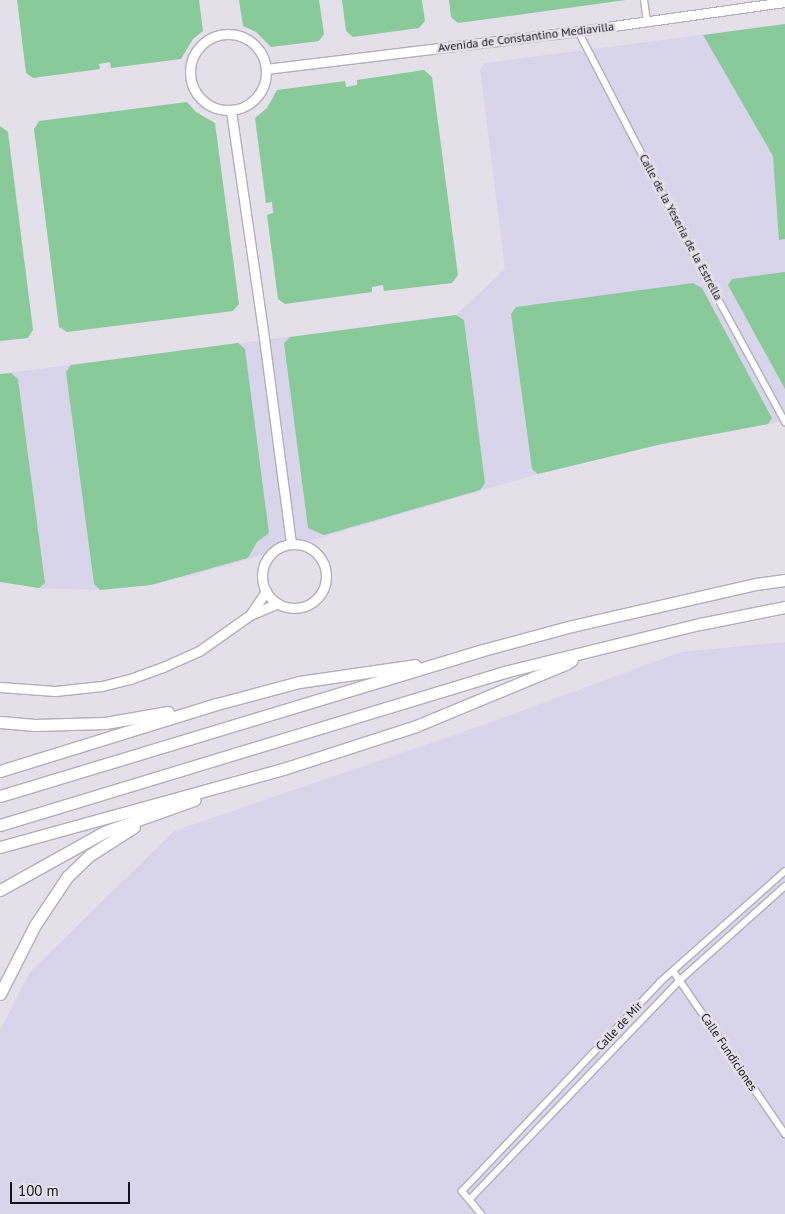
<!DOCTYPE html>
<style>
body{margin:0}
#map{position:relative;width:785px;height:1214px;overflow:hidden;background:#e4e0ea;font-family:"PT Sans",sans-serif}
div>[style]{position:absolute}
[style*='--x']{left:calc(var(--x)*1px);top:calc(var(--y)*1px);width:calc(var(--w)*1px);rotate:calc(var(--a)*1deg)}
.industrial>*{inset:0;background:#d8d5eb}
.green>*{inset:0;background:#89ca9b}
.roads{filter:drop-shadow(1px 0 #b2aeb8) drop-shadow(-1px 0 #b2aeb8) drop-shadow(0 1px #b2aeb8) drop-shadow(0 -1px #b2aeb8)}
.street>*{height:6px;margin:-3px;padding:0 3px;transform-origin:3px;border-radius:3px;background:#fff}
.secondary>*{height:9px;margin:-4.5px;padding:0 4.5px;transform-origin:4.5px;border-radius:4.5px;background:#fff}
.secondary>.ring{margin:-4.5px;padding:0;box-sizing:content-box;background:none;border:9px solid #fff;border-radius:50%}
.highway>*{height:11px;margin:-5.5px;padding:0 5.5px;transform-origin:5.5px;border-radius:5.5px;background:#fff}
span{translate:-50% -50%;white-space:nowrap;text-align:center;line-height:1.15;-webkit-text-stroke:5px #e4e0ea;paint-order:stroke}
.street-label{font-size:12px;color:#141216}
.scale{position:absolute;left:10px;top:1182px;width:120px;height:22px;box-sizing:border-box;border:2px solid #141216;border-top:0;padding-left:6px;font-size:15px;line-height:18px;white-space:nowrap;color:#141216;-webkit-text-stroke:4px #e4e0ea;paint-order:stroke}
</style>
<div id="map">
<div class="industrial">
<div style="clip-path:polygon(785px 24px,785px 421px,662px 444px,538px 474px,197px 574px,151px 585px,100px 590px,39px 588px,0 582px,0 374px,456px 315px,505px 269px,480px 69px,485px 63px)"></div>
<div style="clip-path:polygon(785px 642px,785px 1214px,0 1214px,0 1030px,30px 972px,174px 831px,489px 723px,681px 652px)"></div>
</div>
<div class="green">
<div style="clip-path:polygon(17px 0,199px 0,203px 31px,193px 39px,181px 59px,111px 68px,110px 62px,99px 64px,100px 69px,33px 78px,26px 73px)"></div>
<div style="clip-path:polygon(239px 0,319px 0,324px 34px,319px 41px,271px 47px,256px 32px,243px 26px)"></div>
<div style="clip-path:polygon(342px 0,422px 0,425px 21px,419px 28px,353px 37px,346px 31px)"></div>
<div style="clip-path:polygon(449px 0,626px 0,458px 23px,451px 17px)"></div>
<div style="clip-path:polygon(785px 24px,785px 239px,779px 240px,773px 156px,703px 35px)"></div>
<div style="clip-path:polygon(424px 70px,432px 77px,458px 275px,452px 283px,384px 291px,383px 285px,372px 287px,372px 292px,285px 304px,278px 299px,267px 215px,273px 213px,272px 202px,266px 203px,255px 118px,267px 108px,277px 90px,345px 81px,346px 87px,357px 85px,357px 80px)"></div>
<div style="clip-path:polygon(187px 102px,196px 112px,215px 123px,239px 304px,233px 311px,67px 332px,59px 327px,34px 129px,39px 121px)"></div>
<div style="clip-path:polygon(0 126px,8px 132px,33px 330px,28px 338px,0 341px)"></div>
<div style="clip-path:polygon(785px 272px,785px 389px,728px 285px,732px 279px)"></div>
<div style="clip-path:polygon(693px 283px,702px 288px,772px 418px,768px 424px,662px 444px,538px 474px,532px 469px,511px 314px,516px 307px)"></div>
<div style="clip-path:polygon(456px 315px,464px 320px,485px 483px,480px 490px,324px 535px,308px 528px,284px 343px,290px 337px)"></div>
<div style="clip-path:polygon(238px 343px,245px 349px,269px 533px,257px 542px,248px 558px,151px 585px,100px 590px,94px 584px,66px 372px,71px 365px)"></div>
<div style="clip-path:polygon(11px 373px,18px 379px,45px 583px,39px 588px,0 582px,0 374px)"></div>
</div>
<div class="roads">
<div class="street">
<div style="--x:644;--y:0;--w:21;--a:82"></div>
<div style="--x:578;--y:31;--w:265;--a:62.6"></div>
<div style="--x:700;--y:266;--w:178;--a:61.4"></div>
<div style="--x:673;--y:971;--w:198;--a:55.5"></div>
<div style="--x:470;--y:1199;--w:303;--a:-46.2"></div>
<div style="--x:680;--y:980;--w:141;--a:-41.8"></div>
<div style="--x:481;--y:1214;--w:30;--a:-130"></div>
<div style="--x:462;--y:1191;--w:288;--a:-46.5"></div>
<div style="--x:660;--y:982;--w:167;--a:-41.6"></div>
</div>
<div class="secondary">
<div class="ring" style="left:190px;top:34px;width:67px;height:67px"></div>
<div style="--x:266;--y:69;--w:314;--a:-6.9"></div>
<div style="--x:578;--y:31;--w:209;--a:-8"></div>
<div style="--x:231;--y:111;--w:214;--a:81.7"></div>
<div style="--x:262;--y:323;--w:223;--a:82.5"></div>
<div class="ring" style="left:262px;top:544px;width:55px;height:55px"></div>
<div style="--x:250;--y:615;--w:29;--a:-56"></div>
<div style="--x:0;--y:687;--w:55;--a:4.2"></div>
<div style="--x:55;--y:691;--w:47;--a:-6.1"></div>
<div style="--x:102;--y:686;--w:29;--a:-14"></div>
<div style="--x:130;--y:679;--w:35;--a:-20"></div>
<div style="--x:163;--y:667;--w:39;--a:-24"></div>
<div style="--x:199;--y:651;--w:62;--a:-35.2"></div>
<div style="--x:250;--y:615;--w:30;--a:-23"></div>
</div>
<div class="highway">
<div style="--x:0;--y:722;--w:35;--a:5"></div>
<div style="--x:35;--y:725;--w:70;--a:-1.6"></div>
<div style="--x:105;--y:723;--w:64;--a:-9.9"></div>
<div style="--x:0;--y:771;--w:227;--a:-17.2"></div>
<div style="--x:217;--y:704;--w:85;--a:-15"></div>
<div style="--x:299;--y:682;--w:117;--a:-8.3"></div>
<div style="--x:0;--y:796;--w:505;--a:-16.82"></div>
<div style="--x:483;--y:650;--w:92;--a:-15.1"></div>
<div style="--x:572;--y:626;--w:189;--a:-12.9"></div>
<div style="--x:756;--y:584;--w:29;--a:-8"></div>
<div style="--x:0;--y:825;--w:531;--a:-16.86"></div>
<div style="--x:508;--y:671;--w:198;--a:-13.8"></div>
<div style="--x:700;--y:624;--w:87;--a:-11.3"></div>
<div style="--x:0;--y:847;--w:294;--a:-15.4"></div>
<div style="--x:283;--y:769;--w:140;--a:-17.9"></div>
<div style="--x:416;--y:726;--w:162;--a:-22.5"></div>
<div style="--x:566;--y:664;--w:7;--a:-34"></div>
<div style="--x:0;--y:890;--w:119;--a:-29.1"></div>
<div style="--x:104;--y:832;--w:96;--a:-19.6"></div>
<div style="--x:0;--y:994;--w:77;--a:-63.1"></div>
<div style="--x:35;--y:925;--w:58;--a:-56.3"></div>
<div style="--x:67;--y:877;--w:32;--a:-44"></div>
<div style="--x:90;--y:855;--w:52;--a:-32.5"></div>
</div>
</div>
<div class="street-label">
<span style="left:526px;top:37px;rotate:-7deg">Avenida de Constantino Mediavilla</span>
<span style="left:681px;top:227px;rotate:62deg">Calle de la Yeseria de la Estrella</span>
<span style="left:619px;top:1026px;rotate:-47deg">Calle de Mir</span>
<span style="left:729px;top:1052px;rotate:56deg">Calle Fundiciones</span>
</div>
<div class="scale">100 m</div>
</div>
